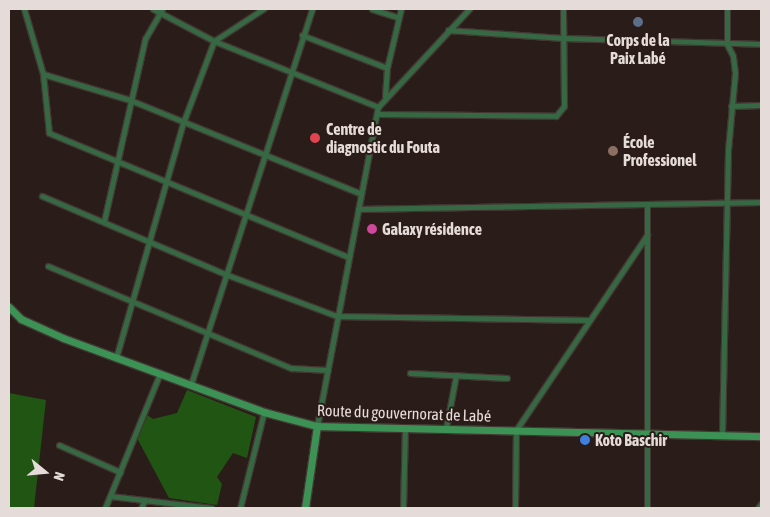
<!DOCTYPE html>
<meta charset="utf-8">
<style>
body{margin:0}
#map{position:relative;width:770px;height:517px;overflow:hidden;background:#2a1c18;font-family:"Asap Condensed",sans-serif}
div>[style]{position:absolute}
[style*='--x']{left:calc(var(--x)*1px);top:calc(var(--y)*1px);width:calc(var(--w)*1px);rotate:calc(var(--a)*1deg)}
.green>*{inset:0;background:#205514}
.roads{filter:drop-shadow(1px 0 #443733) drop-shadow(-1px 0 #443733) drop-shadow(0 1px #443733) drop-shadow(0 -1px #443733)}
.street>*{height:5px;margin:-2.5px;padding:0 2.5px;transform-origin:2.5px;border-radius:2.5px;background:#366843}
.secondary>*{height:7px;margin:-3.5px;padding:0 3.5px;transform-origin:3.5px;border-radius:3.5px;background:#3c9155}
.dots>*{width:14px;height:14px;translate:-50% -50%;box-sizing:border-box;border:2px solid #2a1c18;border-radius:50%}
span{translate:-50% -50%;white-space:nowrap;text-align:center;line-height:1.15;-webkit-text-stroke:4px #2a1c18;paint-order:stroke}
.poi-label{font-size:16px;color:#e5dbd8;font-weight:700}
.left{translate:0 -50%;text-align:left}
.street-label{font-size:16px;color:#e5dbd8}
.frame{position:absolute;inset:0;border:10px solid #e5dbd8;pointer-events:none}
.north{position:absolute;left:20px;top:447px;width:50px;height:50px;-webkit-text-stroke:4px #2a1c18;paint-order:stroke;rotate:107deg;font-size:14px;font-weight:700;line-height:20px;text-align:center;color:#e5dbd8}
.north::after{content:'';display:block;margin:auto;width:18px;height:22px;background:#e5dbd8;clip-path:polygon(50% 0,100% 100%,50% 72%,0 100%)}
</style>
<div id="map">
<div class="green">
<div style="clip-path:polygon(187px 390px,256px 417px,247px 458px,233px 453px,217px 477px,222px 484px,217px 505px,169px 498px,137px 438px,147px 415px,153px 419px,177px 413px)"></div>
<div style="clip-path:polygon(9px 393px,46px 400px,34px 508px,9px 508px)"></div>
</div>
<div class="roads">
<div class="street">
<div style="--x:24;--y:9;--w:68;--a:73.7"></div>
<div style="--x:43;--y:74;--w:59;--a:84.2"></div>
<div style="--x:49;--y:133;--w:324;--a:22.5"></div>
<div style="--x:153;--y:9;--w:69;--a:27.7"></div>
<div style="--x:214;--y:41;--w:177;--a:21.9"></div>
<div style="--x:372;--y:9;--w:28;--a:18"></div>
<div style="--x:448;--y:30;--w:115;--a:4"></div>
<div style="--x:563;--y:38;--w:198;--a:1.7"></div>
<div style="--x:302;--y:35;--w:91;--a:21.2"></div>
<div style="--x:43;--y:74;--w:91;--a:16.6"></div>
<div style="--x:130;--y:100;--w:249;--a:22.1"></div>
<div style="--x:385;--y:96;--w:28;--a:-86"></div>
<div style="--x:387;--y:68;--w:61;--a:-76.7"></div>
<div style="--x:731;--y:106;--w:30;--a:-2"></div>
<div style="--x:377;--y:114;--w:179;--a:0.6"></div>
<div style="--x:556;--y:116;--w:13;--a:-51"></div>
<div style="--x:564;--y:106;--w:97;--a:-90.6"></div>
<div style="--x:42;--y:196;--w:199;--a:23.1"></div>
<div style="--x:225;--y:274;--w:120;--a:20.6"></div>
<div style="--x:337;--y:316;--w:251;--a:0.9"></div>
<div style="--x:358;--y:209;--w:403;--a:-1"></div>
<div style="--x:104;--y:221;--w:187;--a:-77.3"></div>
<div style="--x:145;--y:39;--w:34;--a:-60"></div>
<div style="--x:48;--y:266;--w:264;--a:22.8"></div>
<div style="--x:291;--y:368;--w:37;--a:3"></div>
<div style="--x:116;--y:358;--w:244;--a:-74.1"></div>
<div style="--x:183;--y:123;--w:88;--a:-69.3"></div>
<div style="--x:214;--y:41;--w:59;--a:-33.1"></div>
<div style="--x:410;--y:373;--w:97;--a:3"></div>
<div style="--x:191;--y:384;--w:394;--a:-72.1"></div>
<div style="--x:317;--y:426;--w:325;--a:-79.2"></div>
<div style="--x:378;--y:107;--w:134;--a:-47.1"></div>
<div style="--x:446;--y:428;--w:54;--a:-79.3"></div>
<div style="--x:722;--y:436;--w:286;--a:-88.8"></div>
<div style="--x:728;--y:150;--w:77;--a:-84.8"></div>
<div style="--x:735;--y:73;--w:17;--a:-97"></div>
<div style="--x:733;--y:56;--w:13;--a:-117"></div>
<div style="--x:727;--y:44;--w:35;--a:-90"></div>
<div style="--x:59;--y:445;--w:67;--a:23.9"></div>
<div style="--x:110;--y:496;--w:102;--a:6.8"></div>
<div style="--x:105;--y:508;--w:146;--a:-67.8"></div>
<div style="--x:141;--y:508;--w:9;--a:-63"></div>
<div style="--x:240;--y:508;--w:99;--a:-76"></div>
<div style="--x:403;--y:508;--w:81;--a:-88.6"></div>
<div style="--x:515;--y:508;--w:78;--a:-89.3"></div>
<div style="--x:516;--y:430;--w:235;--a:-56.1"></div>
<div style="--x:647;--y:508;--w:304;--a:-90"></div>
<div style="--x:758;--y:508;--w:5;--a:-53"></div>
</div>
<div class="secondary">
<div style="--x:9;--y:307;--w:17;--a:45"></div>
<div style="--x:21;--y:319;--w:46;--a:24.3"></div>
<div style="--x:63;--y:338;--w:214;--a:20.2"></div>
<div style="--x:264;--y:412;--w:55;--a:14.8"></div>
<div style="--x:317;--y:426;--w:444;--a:1.3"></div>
<div style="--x:305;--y:508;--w:83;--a:-81.7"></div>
</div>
</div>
<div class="dots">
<div style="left:638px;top:22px;background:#5c6f8a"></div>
<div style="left:315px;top:138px;background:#e0444e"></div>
<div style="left:613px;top:151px;background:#8d6e63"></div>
<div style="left:372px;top:229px;background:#d1479c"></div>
<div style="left:585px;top:440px;background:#3f7fe0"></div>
</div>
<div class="poi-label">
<span style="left:638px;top:49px">Corps de la<br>Paix Labé</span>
<span class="left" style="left:326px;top:138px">Centre de<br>diagnostic du Fouta</span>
<span class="left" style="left:623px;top:151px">École<br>Professionel</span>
<span class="left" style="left:382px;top:229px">Galaxy résidence</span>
<span class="left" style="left:595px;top:440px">Koto Baschir</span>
</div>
<div class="street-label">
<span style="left:404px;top:413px;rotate:2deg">Route du gouvernorat de Labé</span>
</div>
<div class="frame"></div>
<div class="north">N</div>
</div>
